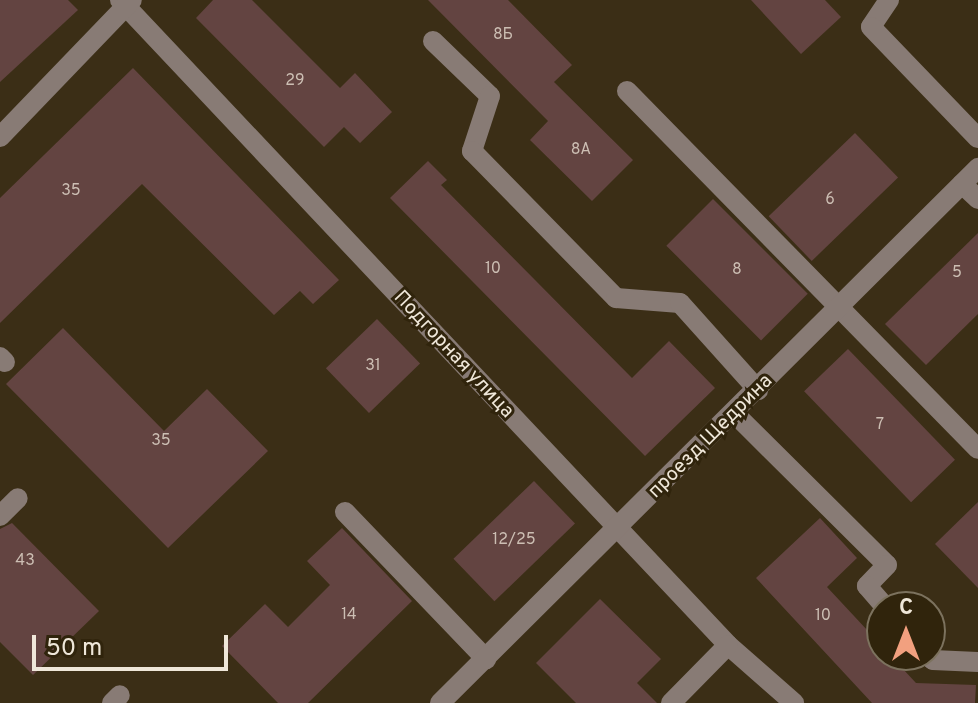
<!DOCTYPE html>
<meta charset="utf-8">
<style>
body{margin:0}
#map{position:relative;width:978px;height:703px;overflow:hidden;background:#3b2e16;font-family:Overpass,sans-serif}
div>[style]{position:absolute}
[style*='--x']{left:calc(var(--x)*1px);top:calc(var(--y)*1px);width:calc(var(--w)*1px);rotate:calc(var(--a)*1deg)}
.building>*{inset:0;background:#634441;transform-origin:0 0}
.minor>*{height:20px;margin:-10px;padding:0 10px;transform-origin:10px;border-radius:10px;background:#887b75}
span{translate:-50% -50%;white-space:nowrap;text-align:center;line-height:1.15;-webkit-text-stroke:6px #30240c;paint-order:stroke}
.number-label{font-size:16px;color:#ccbeb3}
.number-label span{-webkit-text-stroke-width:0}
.street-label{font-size:20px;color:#efe7d9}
.north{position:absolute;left:866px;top:591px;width:80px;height:80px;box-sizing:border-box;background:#30240c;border:2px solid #7c725e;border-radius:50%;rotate:0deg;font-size:22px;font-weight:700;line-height:32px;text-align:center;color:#efe7d9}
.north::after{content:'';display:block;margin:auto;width:28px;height:36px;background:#f2a07f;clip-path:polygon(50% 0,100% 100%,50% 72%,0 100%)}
.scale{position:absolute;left:32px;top:635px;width:196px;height:36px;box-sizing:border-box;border:4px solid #efe7d9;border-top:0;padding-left:10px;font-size:24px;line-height:28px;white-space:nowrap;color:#efe7d9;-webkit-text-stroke:6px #30240c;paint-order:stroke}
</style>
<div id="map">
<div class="building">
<div style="clip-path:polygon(0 0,68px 0,78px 10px,0 82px)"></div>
<div style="clip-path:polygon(213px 0,252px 0,340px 88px,355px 73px,392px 112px,360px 143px,344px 127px,324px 147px,196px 18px)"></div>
<div style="clip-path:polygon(428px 0,508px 0,572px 65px,554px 82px,633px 160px,592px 201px,530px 140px,548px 121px)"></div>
<div style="clip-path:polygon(751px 0,825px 0,841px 17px,801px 54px)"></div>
<div style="clip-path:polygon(133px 68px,339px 280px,313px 304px,300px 291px,274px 315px,142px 184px,0 323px,0 198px)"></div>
<div style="left:855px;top:133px;width:62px;height:120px;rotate:46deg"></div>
<div style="clip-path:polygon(428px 161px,447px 180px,441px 185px,632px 378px,669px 341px,715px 388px,645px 456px,390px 198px)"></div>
<div style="left:713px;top:199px;width:134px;height:66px;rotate:45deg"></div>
<div style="clip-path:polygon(978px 233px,978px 314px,926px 365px,885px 324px)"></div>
<div style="left:377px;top:319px;width:62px;height:71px;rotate:46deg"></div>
<div style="clip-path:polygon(63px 328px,164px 431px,207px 389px,268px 451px,168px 548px,6px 384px)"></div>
<div style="left:848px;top:349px;width:154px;height:61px;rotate:46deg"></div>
<div style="left:534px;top:481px;width:59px;height:112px;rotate:46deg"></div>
<div style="clip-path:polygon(978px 502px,978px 588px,935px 544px)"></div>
<div style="clip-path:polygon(820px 518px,857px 558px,827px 587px,882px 646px,882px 655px,890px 655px,916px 683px,976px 685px,975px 703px,872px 703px,756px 578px)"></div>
<div style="clip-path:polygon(12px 523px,99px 611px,33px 675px,0 642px,0 529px)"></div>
<div style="clip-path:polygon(342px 528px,412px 601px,308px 703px,278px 703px,222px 646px,265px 604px,288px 627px,330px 585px,307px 561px)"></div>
<div style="clip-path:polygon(600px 599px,661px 659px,637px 683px,657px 703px,576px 703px,536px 663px)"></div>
</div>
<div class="minor">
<div style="--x:120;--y:0;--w:886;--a:46.69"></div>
<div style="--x:728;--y:645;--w:88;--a:41.3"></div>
<div style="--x:889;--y:0;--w:32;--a:124"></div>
<div style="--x:871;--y:27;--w:154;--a:46.1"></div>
<div style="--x:433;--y:41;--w:79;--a:44"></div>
<div style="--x:490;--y:96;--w:58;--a:108.1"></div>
<div style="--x:472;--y:151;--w:206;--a:45.6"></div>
<div style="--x:616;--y:298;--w:64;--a:4.5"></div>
<div style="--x:680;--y:303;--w:117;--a:48.1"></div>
<div style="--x:627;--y:91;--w:501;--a:45.57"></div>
<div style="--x:0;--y:137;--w:190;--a:-46.1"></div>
<div style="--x:962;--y:184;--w:22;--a:43"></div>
<div style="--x:0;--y:357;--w:7;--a:45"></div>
<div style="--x:735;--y:414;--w:214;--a:44.8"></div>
<div style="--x:887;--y:565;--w:29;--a:134"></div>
<div style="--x:867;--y:586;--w:28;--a:49"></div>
<div style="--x:345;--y:512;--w:204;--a:46.2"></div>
<div style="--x:0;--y:516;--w:25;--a:-45"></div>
<div style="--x:928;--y:655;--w:7;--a:45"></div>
<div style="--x:933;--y:660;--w:45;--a:2.5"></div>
<div style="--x:112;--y:703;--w:11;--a:-45"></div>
<div style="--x:440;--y:703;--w:759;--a:-44.84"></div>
<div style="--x:671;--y:703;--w:81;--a:-45.5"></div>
</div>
<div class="number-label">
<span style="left:503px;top:35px">8Б</span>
<span style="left:295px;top:81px">29</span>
<span style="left:581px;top:150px">8А</span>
<span style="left:71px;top:191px">35</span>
<span style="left:830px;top:200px">6</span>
<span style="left:493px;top:269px">10</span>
<span style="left:737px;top:270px">8</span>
<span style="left:957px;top:273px">5</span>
<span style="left:373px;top:366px">31</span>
<span style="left:880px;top:425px">7</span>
<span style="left:161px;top:441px">35</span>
<span style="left:514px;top:540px">12/25</span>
<span style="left:25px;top:561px">43</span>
<span style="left:349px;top:615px">14</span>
<span style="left:823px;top:616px">10</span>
</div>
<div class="street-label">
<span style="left:453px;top:355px;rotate:47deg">Подгорная улица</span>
<span style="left:711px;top:437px;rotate:-45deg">проезд Щедрина</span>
</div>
<div class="north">С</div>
<div class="scale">50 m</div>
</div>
